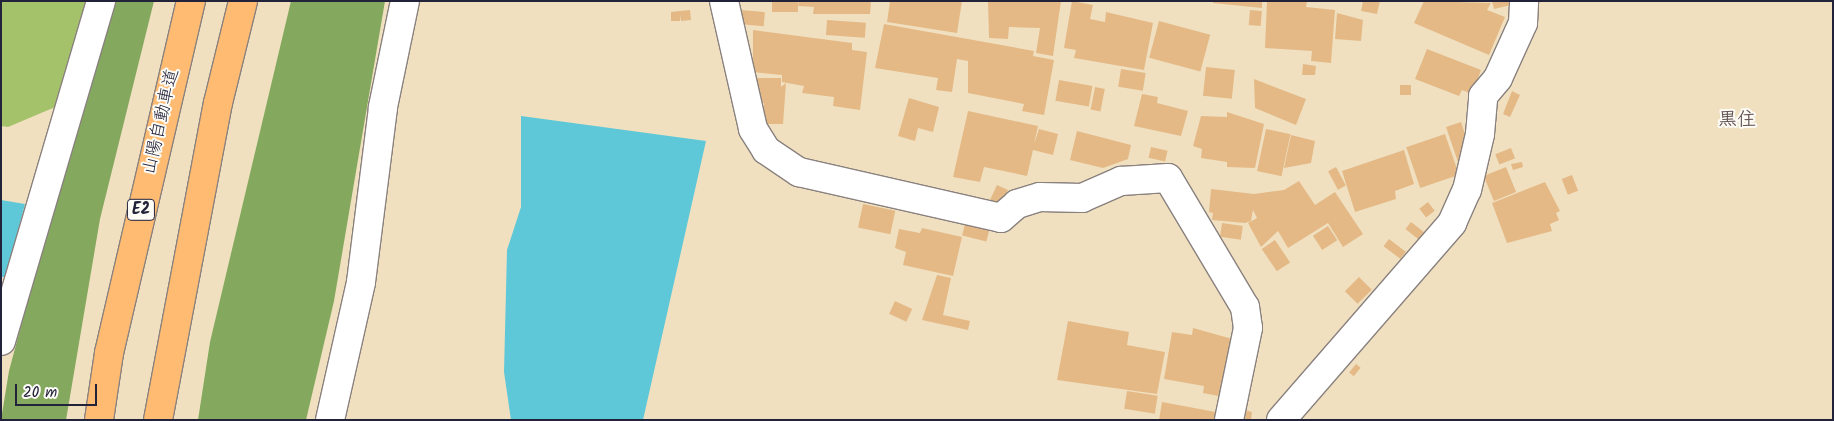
<!DOCTYPE html>
<meta charset="utf-8">
<style>
body{margin:0}
#map{position:relative;width:1834px;height:421px;overflow:hidden;background:#f0e0c0;font-family:Kalam,"Klee One",sans-serif}
div>[style]{position:absolute}
[style*='--x']{left:calc(var(--x)*1px);top:calc(var(--y)*1px);width:calc(var(--w)*1px);rotate:calc(var(--a)*1deg)}
.green>*{inset:0;background:#a4c26a}
.forest>*{inset:0;background:#83a85e}
.water>*{inset:0;background:#5ec8d8}
.building>*{inset:0;background:#e4b986;transform-origin:0 0}
.roads{filter:drop-shadow(1px 0 #89817e) drop-shadow(-1px 0 #89817e) drop-shadow(0 1px #89817e) drop-shadow(0 -1px #89817e)}
.minor>*{height:28px;margin:-14px;padding:0 14px;transform-origin:14px;border-radius:14px;background:#fff}
.highway>*{height:28px;margin:-14px;padding:0 14px;transform-origin:14px;border-radius:14px;background:#febb71}
span{translate:-50% -50%;white-space:nowrap;text-align:center;line-height:1.15;-webkit-text-stroke:4px #fdfcf7;paint-order:stroke}
.shield-label span{padding:1px 4px;background:#fdfcf7;border:1px solid;border-radius:4px;-webkit-text-stroke-width:0}
.shield-label{font-size:16px;color:#22223b;font-weight:700}
.street-label{font-size:18px;color:#22223b}
.neighbourhood-label{font-size:19px;color:#665755;font-weight:700}
.frame{position:absolute;inset:0;border:2px solid #22223b;pointer-events:none}
.scale{position:absolute;left:15px;top:384px;width:82px;height:22px;box-sizing:border-box;border:2px solid #22223b;border-top:0;padding-left:6px;font-size:15px;line-height:18px;white-space:nowrap;color:#22223b;-webkit-text-stroke:4px #fdfcf7;paint-order:stroke}
</style>
<div id="map">
<div class="green">
<div style="clip-path:polygon(1px 1px,90px 1px,60px 105px,8px 127px,1px 126px)"></div>
</div>
<div class="forest">
<div style="clip-path:polygon(114px 1px,154px 1px,100px 219px,66px 420px,1px 420px,9px 371px,66px 157px)"></div>
<div style="clip-path:polygon(291px 1px,385px 1px,334px 301px,306px 420px,198px 420px,210px 342px)"></div>
</div>
<div class="water">
<div style="clip-path:polygon(521px 116px,706px 141px,643px 420px,511px 420px,504px 372px,507px 250px,521px 207px)"></div>
<div style="clip-path:polygon(1px 200px,25px 204px,6px 277px,1px 277px)"></div>
</div>
<div class="building">
<div style="left:772px;top:1px;width:26px;height:11px"></div>
<div style="clip-path:polygon(799px 1px,871px 1px,870px 14px,813px 14px,814px 7px,798px 6px)"></div>
<div style="clip-path:polygon(890px 1px,962px 1px,957px 33px,887px 22px)"></div>
<div style="clip-path:polygon(988px 1px,1061px 1px,1053px 56px,1036px 53px,1040px 28px,1009px 27px,1008px 39px,989px 38px)"></div>
<div style="clip-path:polygon(1072px 1px,1093px 5px,1090px 19px,1105px 22px,1106px 12px,1153px 23px,1144px 70px,1074px 58px,1076px 50px,1064px 48px)"></div>
<div style="clip-path:polygon(1213px 1px,1262px 1px,1262px 8px,1213px 3px)"></div>
<div style="clip-path:polygon(1267px 1px,1307px 1px,1306px 7px,1335px 10px,1331px 63px,1311px 61px,1312px 51px,1265px 48px)"></div>
<div style="clip-path:polygon(1363px 1px,1380px 1px,1377px 14px,1361px 11px)"></div>
<div style="clip-path:polygon(1424px 1px,1491px 3px,1487px 10px,1505px 17px,1489px 55px,1414px 23px)"></div>
<div style="clip-path:polygon(1492px 1px,1510px 1px,1511px 5px,1494px 9px)"></div>
<div style="clip-path:polygon(690px 10px,691px 20px,681px 21px,680px 15px,680px 21px,671px 21px,671px 12px)"></div>
<div style="left:740px;top:10px;width:25px;height:14px;rotate:5deg"></div>
<div style="left:1250px;top:10px;width:12px;height:15px;rotate:5deg"></div>
<div style="clip-path:polygon(1337px 13px,1363px 20px,1361px 41px,1335px 39px)"></div>
<div style="left:827px;top:20px;width:39px;height:15px;rotate:4deg"></div>
<div style="left:1159px;top:21px;width:53px;height:38px;rotate:15deg"></div>
<div style="clip-path:polygon(884px 24px,1034px 51px,1033px 56px,1054px 60px,1044px 115px,1022px 111px,1024px 104px,968px 93px,968px 61px,957px 59px,952px 92px,936px 90px,938px 78px,875px 68px)"></div>
<div style="clip-path:polygon(753px 30px,852px 43px,852px 50px,867px 52px,860px 110px,833px 106px,834px 97px,802px 93px,804px 86px,782px 82px,782px 75px,753px 72px)"></div>
<div style="clip-path:polygon(1427px 49px,1481px 70px,1472px 94px,1462px 90px,1459px 96px,1415px 79px)"></div>
<div style="clip-path:polygon(1303px 64px,1316px 66px,1315px 75px,1302px 75px)"></div>
<div style="left:1206px;top:67px;width:29px;height:29px;rotate:6deg"></div>
<div style="left:1121px;top:69px;width:25px;height:18px;rotate:9deg"></div>
<div style="clip-path:polygon(757px 78px,781px 78px,781px 87px,786px 83px,783px 124px,762px 124px,764px 103px,758px 102px,755px 94px)"></div>
<div style="clip-path:polygon(1254px 79px,1306px 99px,1296px 125px,1255px 108px)"></div>
<div style="left:1059px;top:80px;width:34px;height:21px;rotate:10deg"></div>
<div style="left:1400px;top:85px;width:11px;height:10px"></div>
<div style="left:1095px;top:87px;width:10px;height:23px;rotate:11deg"></div>
<div style="clip-path:polygon(1512px 91px,1520px 95px,1510px 117px,1503px 114px)"></div>
<div style="clip-path:polygon(1142px 94px,1158px 97px,1157px 103px,1188px 111px,1181px 136px,1134px 126px)"></div>
<div style="clip-path:polygon(909px 98px,939px 107px,933px 132px,918px 128px,915px 141px,898px 136px)"></div>
<div style="clip-path:polygon(968px 111px,1038px 126px,1034px 144px,1039px 129px,1058px 134px,1053px 155px,1033px 150px,1027px 176px,984px 167px,980px 182px,953px 177px)"></div>
<div style="clip-path:polygon(1227px 112px,1264px 124px,1255px 168px,1227px 167px,1227px 162px,1201px 158px,1202px 149px,1193px 146px,1201px 116px,1227px 117px)"></div>
<div style="clip-path:polygon(1461px 122px,1466px 137px,1458px 162px,1446px 127px)"></div>
<div style="left:1266px;top:129px;width:25px;height:43px;rotate:12deg"></div>
<div style="clip-path:polygon(1077px 131px,1131px 145px,1128px 159px,1103px 168px,1070px 160px)"></div>
<div style="left:1445px;top:134px;width:43px;height:41px;rotate:71deg"></div>
<div style="clip-path:polygon(1291px 135px,1315px 141px,1311px 163px,1284px 168px)"></div>
<div style="left:1151px;top:147px;width:17px;height:11px;rotate:13deg"></div>
<div style="left:1511px;top:148px;width:11px;height:17px;rotate:68deg"></div>
<div style="clip-path:polygon(1404px 150px,1414px 184px,1395px 191px,1396px 199px,1355px 212px,1342px 171px)"></div>
<div style="clip-path:polygon(1522px 162px,1523px 167px,1513px 170px,1511px 164px)"></div>
<div style="left:1336px;top:167px;width:21px;height:9px;rotate:62deg"></div>
<div style="left:1506px;top:167px;width:27px;height:24px;rotate:68deg"></div>
<div style="left:1572px;top:175px;width:17px;height:11px;rotate:69deg"></div>
<div style="clip-path:polygon(1299px 181px,1315px 205px,1335px 192px,1363px 234px,1343px 247px,1328px 223px,1288px 248px,1278px 231px,1261px 247px,1248px 223px,1257px 218px,1253px 210px,1251px 221px,1245px 223px,1212px 220px,1213px 213px,1209px 212px,1211px 189px,1254px 194px,1284px 190px)"></div>
<div style="clip-path:polygon(1545px 182px,1560px 211px,1556px 213px,1559px 220px,1550px 224px,1552px 231px,1507px 243px,1492px 203px)"></div>
<div style="clip-path:polygon(997px 185px,1008px 190px,999px 205px,989px 202px)"></div>
<div style="left:1428px;top:202px;width:11px;height:11px;rotate:52deg"></div>
<div style="left:863px;top:204px;width:33px;height:24px;rotate:12deg"></div>
<div style="left:967px;top:216px;width:25px;height:20px;rotate:14deg"></div>
<div style="left:1411px;top:222px;width:18px;height:9px;rotate:38deg"></div>
<div style="left:1222px;top:223px;width:21px;height:14px;rotate:8deg"></div>
<div style="left:1328px;top:226px;width:17px;height:18px;rotate:57deg"></div>
<div style="clip-path:polygon(922px 228px,962px 237px,953px 276px,903px 265px,906px 252px,895px 248px,899px 229px,920px 233px)"></div>
<div style="left:1389px;top:239px;width:21px;height:9px;rotate:37deg"></div>
<div style="left:1275px;top:240px;width:27px;height:16px;rotate:56deg"></div>
<div style="clip-path:polygon(937px 275px,951px 278px,943px 315px,970px 321px,968px 330px,922px 320px)"></div>
<div style="left:1359px;top:277px;width:18px;height:20px;rotate:45deg"></div>
<div style="left:895px;top:301px;width:19px;height:14px;rotate:25deg"></div>
<div style="clip-path:polygon(1068px 321px,1129px 332px,1127px 345px,1165px 352px,1157px 394px,1057px 380px)"></div>
<div style="clip-path:polygon(1193px 328px,1236px 340px,1224px 397px,1203px 393px,1204px 386px,1164px 379px,1172px 332px,1192px 335px)"></div>
<div style="left:1356px;top:364px;width:6px;height:11px;rotate:39deg"></div>
<div style="left:1127px;top:391px;width:31px;height:18px;rotate:9deg"></div>
<div style="clip-path:polygon(1162px 402px,1221px 413px,1220px 420px,1159px 420px)"></div>
<div style="clip-path:polygon(1244px 410px,1252px 412px,1251px 420px,1242px 420px)"></div>
</div>
<div class="roads">
<div class="minor">
<div style="--x:724;--y:1;--w:131;--a:77.2"></div>
<div style="--x:753;--y:129;--w:25;--a:58"></div>
<div style="--x:766;--y:150;--w:40;--a:34"></div>
<div style="--x:799;--y:172;--w:207;--a:12.8"></div>
<div style="--x:1001;--y:218;--w:21;--a:-41"></div>
<div style="--x:1017;--y:204;--w:24;--a:-17"></div>
<div style="--x:1040;--y:197;--w:42;--a:1.4"></div>
<div style="--x:1082;--y:198;--w:43;--a:-23.6"></div>
<div style="--x:1121;--y:181;--w:47;--a:-3.7"></div>
<div style="--x:1168;--y:178;--w:150;--a:59.2"></div>
<div style="--x:1245;--y:307;--w:21;--a:82"></div>
<div style="--x:1248;--y:328;--w:94;--a:101.7"></div>
<div style="--x:1;--y:341;--w:354;--a:-73.6"></div>
<div style="--x:330;--y:420;--w:141;--a:-77.3"></div>
<div style="--x:361;--y:282;--w:176;--a:-82.8"></div>
<div style="--x:383;--y:107;--w:108;--a:-78.3"></div>
<div style="--x:1281;--y:420;--w:261;--a:-49"></div>
<div style="--x:1452;--y:223;--w:36;--a:-66"></div>
<div style="--x:1467;--y:190;--w:57;--a:-76.9"></div>
<div style="--x:1480;--y:134;--w:38;--a:-85"></div>
<div style="--x:1483;--y:96;--w:23;--a:-50"></div>
<div style="--x:1498;--y:78;--w:60;--a:-65.6"></div>
<div style="--x:1523;--y:23;--w:22;--a:-87"></div>
</div>
<div class="highway">
<div style="--x:99;--y:420;--w:68;--a:-81.5"></div>
<div style="--x:109;--y:353;--w:361;--a:-76.9"></div>
<div style="--x:158;--y:420;--w:323;--a:-79.3"></div>
<div style="--x:218;--y:103;--w:105;--a:-76.2"></div>
</div>
</div>
<div class="shield-label">
<span style="left:141px;top:210px">E2</span>
</div>
<div class="street-label">
<span style="left:162px;top:122px;rotate:-77deg">山陽自動車道</span>
</div>
<div class="neighbourhood-label">
<span style="left:1737px;top:121px">黒住</span>
</div>
<div class="frame"></div>
<div class="scale">20 m</div>
</div>
